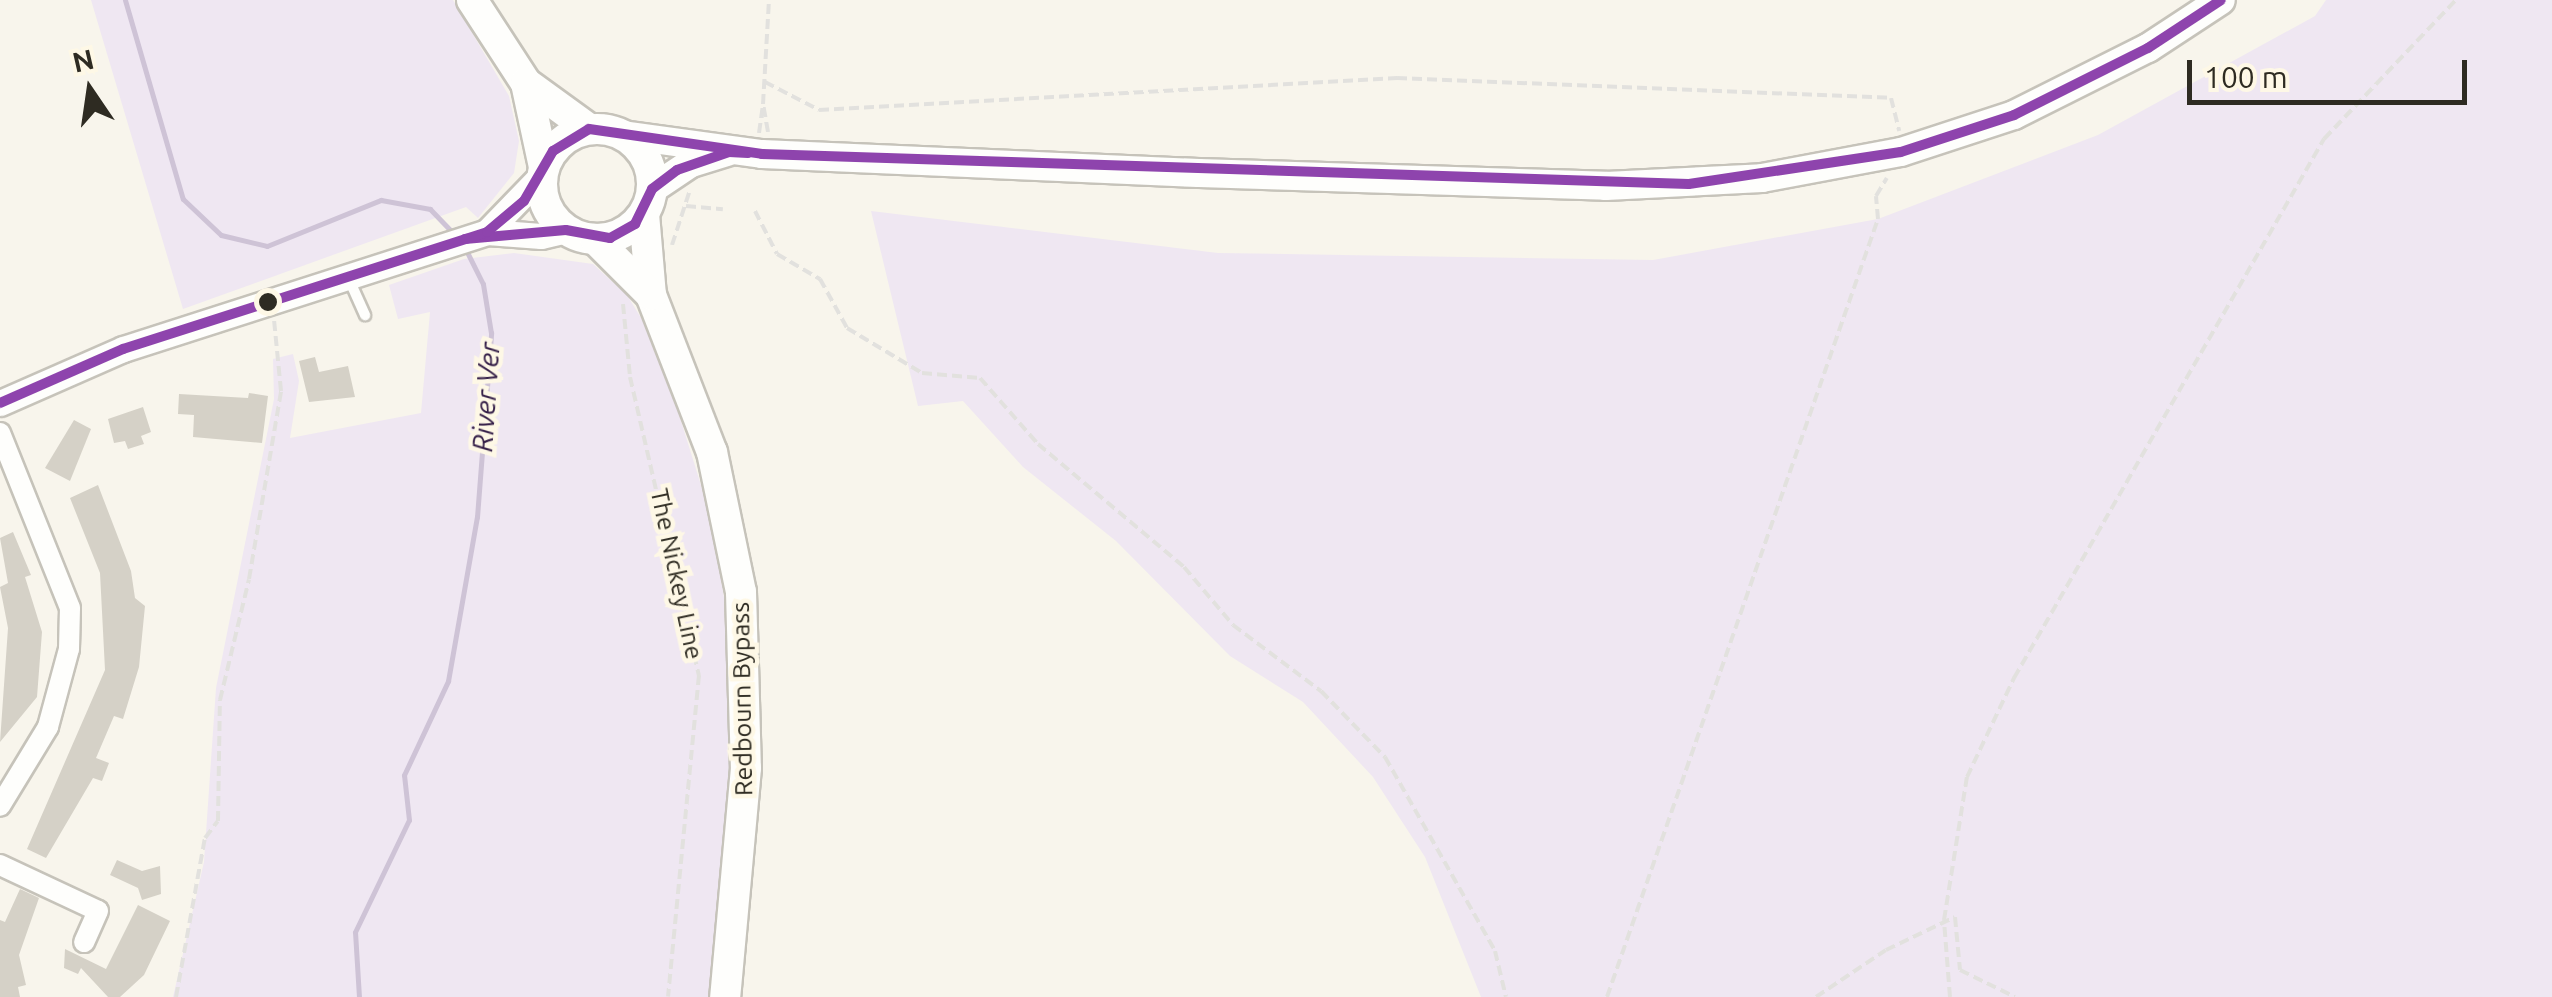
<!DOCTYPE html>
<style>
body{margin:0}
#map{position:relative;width:2552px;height:997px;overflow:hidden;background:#f8f5ec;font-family:Ubuntu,sans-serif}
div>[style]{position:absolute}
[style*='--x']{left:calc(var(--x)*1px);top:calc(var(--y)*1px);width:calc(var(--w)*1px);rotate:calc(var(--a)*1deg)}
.green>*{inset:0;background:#efe7f2}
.stream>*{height:5px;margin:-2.5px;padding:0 2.5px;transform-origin:2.5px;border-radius:2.5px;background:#cec3d6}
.building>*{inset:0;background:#d5d1c7}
.path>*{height:4px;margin-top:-2px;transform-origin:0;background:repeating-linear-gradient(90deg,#e2e1de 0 10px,transparent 0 15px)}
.roads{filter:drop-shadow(2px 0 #c6c3ba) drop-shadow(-2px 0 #c6c3ba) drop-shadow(0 2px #c6c3ba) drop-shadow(0 -2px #c6c3ba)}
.service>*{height:10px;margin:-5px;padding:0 5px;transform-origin:5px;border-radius:5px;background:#fefefc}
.minor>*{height:20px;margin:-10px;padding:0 10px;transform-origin:10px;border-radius:10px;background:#fefefc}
.tertiary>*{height:25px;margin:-12.5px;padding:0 12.5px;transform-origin:12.5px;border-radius:12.5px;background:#fefefc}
.secondary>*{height:28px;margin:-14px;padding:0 14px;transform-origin:14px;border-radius:14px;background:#fefefc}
.primary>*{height:30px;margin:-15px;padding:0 15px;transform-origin:15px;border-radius:15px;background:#fefefc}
.primary>.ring{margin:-15px;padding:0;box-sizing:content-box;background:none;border:30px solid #fefefc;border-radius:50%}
.bus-1>*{height:10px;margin:-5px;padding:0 5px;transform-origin:5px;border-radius:5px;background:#8e44ad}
.dots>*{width:28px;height:28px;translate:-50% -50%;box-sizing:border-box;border:5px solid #fef8e6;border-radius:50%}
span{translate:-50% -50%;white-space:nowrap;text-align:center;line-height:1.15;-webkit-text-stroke:9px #fef8e6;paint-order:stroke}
.street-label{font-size:25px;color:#2e2b22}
.water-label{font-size:28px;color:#341e47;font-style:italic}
.north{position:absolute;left:40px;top:40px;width:100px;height:100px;-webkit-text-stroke:8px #fef8e6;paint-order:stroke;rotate:347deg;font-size:28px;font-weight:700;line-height:40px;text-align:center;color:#2e2b22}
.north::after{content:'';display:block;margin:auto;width:35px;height:45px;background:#2e2b22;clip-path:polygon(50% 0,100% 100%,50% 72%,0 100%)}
.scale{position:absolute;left:2187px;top:60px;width:280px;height:45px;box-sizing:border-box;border:5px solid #2e2b22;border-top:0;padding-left:12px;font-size:30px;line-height:35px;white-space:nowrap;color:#2e2b22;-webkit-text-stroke:8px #fef8e6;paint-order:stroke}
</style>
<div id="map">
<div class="green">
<div style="clip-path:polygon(91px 0,453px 0,509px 96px,519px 141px,514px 173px,478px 218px,466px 207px,183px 309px)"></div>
<div style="clip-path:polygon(2326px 0,2552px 0,2552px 997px,1481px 997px,1425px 857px,1373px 777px,1303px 702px,1230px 656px,1116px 541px,1023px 467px,963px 401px,918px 406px,871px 211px,1218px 253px,1653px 260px,1878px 219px,2098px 135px,2315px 16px)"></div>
<div style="clip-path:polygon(514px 253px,593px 264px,627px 295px,657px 344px,710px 514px,731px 639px,729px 855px,711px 997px,173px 997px,204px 862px,216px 688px,274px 399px,273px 359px,293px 354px,299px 381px,290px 438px,421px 413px,430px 312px,398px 319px,389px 285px,464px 259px)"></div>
</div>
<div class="stream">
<div style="--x:125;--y:0;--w:207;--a:73.8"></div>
<div style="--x:183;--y:199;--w:52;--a:43.5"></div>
<div style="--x:221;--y:235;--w:47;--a:13.4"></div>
<div style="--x:267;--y:246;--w:123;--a:-22"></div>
<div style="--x:381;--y:200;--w:50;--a:10.4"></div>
<div style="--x:430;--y:209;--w:36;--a:46"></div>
<div style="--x:359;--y:997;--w:65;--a:-93.5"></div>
<div style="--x:355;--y:932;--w:124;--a:-64.3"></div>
<div style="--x:409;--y:820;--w:45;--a:-96.3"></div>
<div style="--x:404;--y:775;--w:104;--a:-64.9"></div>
<div style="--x:448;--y:681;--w:167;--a:-80"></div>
<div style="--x:477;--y:517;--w:185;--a:-85.6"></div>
<div style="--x:491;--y:333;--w:50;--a:-99.3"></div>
<div style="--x:483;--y:284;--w:40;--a:-116.6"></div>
</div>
<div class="building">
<div style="clip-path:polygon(315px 357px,319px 372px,348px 366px,355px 397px,309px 402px,299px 361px)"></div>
<div style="clip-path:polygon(249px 393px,268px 396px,262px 443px,193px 437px,194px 415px,178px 414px,179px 394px,248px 398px)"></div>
<div style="clip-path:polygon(143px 407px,151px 432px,141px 436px,144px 444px,128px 449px,125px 441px,114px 443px,108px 419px)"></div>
<div style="clip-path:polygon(74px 420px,91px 429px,70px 481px,45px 468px)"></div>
<div style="clip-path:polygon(98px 485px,131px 571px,135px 598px,145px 606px,139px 667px,123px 719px,114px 716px,96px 758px,109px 763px,102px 781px,93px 778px,46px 858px,27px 849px,105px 670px,100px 573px,70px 498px)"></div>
<div style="clip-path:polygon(13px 532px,31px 575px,25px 577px,42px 632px,37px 697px,0 742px,8px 628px,0 587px,8px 583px,0 538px)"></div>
<div style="clip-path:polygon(117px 860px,142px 871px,160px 866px,161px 894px,142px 900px,138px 888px,110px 875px)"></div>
<div style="clip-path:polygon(20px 889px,39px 898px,19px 955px,26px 985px,18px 987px,20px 997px,0 997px,0 920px,5px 922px)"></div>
<div style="clip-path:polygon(138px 905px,170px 921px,144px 975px,120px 997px,108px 997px,81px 968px,78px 974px,64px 968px,65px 949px,106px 969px)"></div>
</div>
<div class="path">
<div style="--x:765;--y:82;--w:61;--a:27.4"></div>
<div style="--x:819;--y:110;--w:579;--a:-3.17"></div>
<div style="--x:1397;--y:78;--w:494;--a:2.3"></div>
<div style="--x:1891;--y:98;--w:34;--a:76"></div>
<div style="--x:768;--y:132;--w:28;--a:-100"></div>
<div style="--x:763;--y:104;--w:104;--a:-86.7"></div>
<div style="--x:759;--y:133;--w:29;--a:-82"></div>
<div style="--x:686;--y:206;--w:37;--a:5"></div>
<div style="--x:755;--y:211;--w:48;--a:62.9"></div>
<div style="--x:777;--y:254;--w:50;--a:30.2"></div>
<div style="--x:820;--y:279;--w:56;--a:61.1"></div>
<div style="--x:847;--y:328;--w:87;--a:31"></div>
<div style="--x:922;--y:373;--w:58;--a:4.9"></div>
<div style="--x:980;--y:378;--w:88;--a:48.7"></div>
<div style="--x:1038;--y:444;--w:191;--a:40.1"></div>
<div style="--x:1184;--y:567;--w:76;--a:49.8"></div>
<div style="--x:1233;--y:625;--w:110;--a:36.9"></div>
<div style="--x:1321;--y:691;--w:92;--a:45.9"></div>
<div style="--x:1385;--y:757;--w:223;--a:60.4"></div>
<div style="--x:1495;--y:951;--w:47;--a:76.6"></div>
<div style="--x:672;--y:245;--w:55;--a:-71.9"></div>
<div style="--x:623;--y:304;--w:73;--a:84.5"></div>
<div style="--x:630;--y:377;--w:306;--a:77"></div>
<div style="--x:699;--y:675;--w:323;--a:95.5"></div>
<div style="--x:176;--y:997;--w:162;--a:-79.7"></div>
<div style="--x:205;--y:838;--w:21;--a:-53"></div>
<div style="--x:218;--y:821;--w:121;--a:-89.1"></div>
<div style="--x:220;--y:700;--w:124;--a:-76.5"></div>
<div style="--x:249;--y:579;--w:191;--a:-80.3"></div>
<div style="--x:281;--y:391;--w:71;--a:-95.6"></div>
<div style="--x:1607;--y:997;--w:824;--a:-70.8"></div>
<div style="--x:1878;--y:219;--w:23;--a:-95"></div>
<div style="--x:1876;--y:196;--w:21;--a:-59"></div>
<div style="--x:1816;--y:997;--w:84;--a:-33.9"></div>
<div style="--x:1886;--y:950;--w:76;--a:-25.6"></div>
<div style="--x:1955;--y:917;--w:53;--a:84.6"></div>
<div style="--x:1960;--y:970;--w:61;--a:26.1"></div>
<div style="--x:1950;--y:997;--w:77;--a:-94.5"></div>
<div style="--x:1944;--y:920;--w:145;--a:-80.9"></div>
<div style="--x:1967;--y:777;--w:110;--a:-64.6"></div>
<div style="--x:2014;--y:678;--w:622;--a:-60.1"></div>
<div style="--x:2324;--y:139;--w:192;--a:-46.5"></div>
</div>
<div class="roads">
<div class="service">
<div style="--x:348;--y:277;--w:42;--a:65.9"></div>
</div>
<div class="minor">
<div style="--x:0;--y:433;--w:188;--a:68.2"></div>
<div style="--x:70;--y:608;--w:41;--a:91.4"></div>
<div style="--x:69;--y:649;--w:81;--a:105.1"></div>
<div style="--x:48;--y:727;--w:92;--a:121.3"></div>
<div style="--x:0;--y:865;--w:108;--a:25.1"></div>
<div style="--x:98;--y:911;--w:34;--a:114"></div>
</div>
<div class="tertiary">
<div style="--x:487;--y:232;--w:54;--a:4.2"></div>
<div style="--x:541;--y:236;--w:26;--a:-13"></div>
<div style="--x:0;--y:403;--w:134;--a:-23.7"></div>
<div style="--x:123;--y:349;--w:382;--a:-17.8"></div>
<div style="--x:487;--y:232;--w:79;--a:-46"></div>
</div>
<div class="secondary">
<div style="--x:623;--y:135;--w:140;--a:7.8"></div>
<div style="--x:762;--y:154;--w:437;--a:2.5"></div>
<div style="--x:1199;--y:173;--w:407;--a:1.8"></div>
<div style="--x:1606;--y:186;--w:156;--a:-2.9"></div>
<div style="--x:1762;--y:178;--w:141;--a:-10.6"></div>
<div style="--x:1901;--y:152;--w:119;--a:-18.1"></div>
<div style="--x:2014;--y:115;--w:150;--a:-26.6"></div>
<div style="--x:2148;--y:48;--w:87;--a:-33.3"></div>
<div style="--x:652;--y:189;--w:47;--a:-33.7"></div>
<div style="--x:691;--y:163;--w:38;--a:-17"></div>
</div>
<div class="primary">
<div style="--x:472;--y:0;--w:99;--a:57"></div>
<div style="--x:526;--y:83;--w:78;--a:36.1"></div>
<div style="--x:526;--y:83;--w:86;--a:77.9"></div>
<div class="ring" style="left:542px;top:129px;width:80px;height:80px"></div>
<div style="--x:644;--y:214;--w:81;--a:85.1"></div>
<div style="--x:651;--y:295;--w:168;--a:68.8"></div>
<div style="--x:712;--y:452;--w:143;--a:78.3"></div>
<div style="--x:741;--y:592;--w:176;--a:88.4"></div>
<div style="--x:746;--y:768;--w:230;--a:95.2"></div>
<div style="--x:595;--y:239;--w:79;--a:45"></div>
</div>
</div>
<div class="bus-1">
<div style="--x:465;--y:239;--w:101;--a:-5.1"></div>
<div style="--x:566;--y:230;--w:45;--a:10.3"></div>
<div style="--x:610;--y:238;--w:29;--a:-29"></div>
<div style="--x:635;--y:224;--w:39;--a:-64"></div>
<div style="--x:652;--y:189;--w:31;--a:-37"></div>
<div style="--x:677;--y:170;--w:55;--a:-19.1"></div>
<div style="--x:729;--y:152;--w:19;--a:3"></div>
<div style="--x:0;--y:403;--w:134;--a:-23.7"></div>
<div style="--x:123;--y:349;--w:382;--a:-17.8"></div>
<div style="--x:487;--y:232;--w:48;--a:-40"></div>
<div style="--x:524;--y:201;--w:58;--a:-59.9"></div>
<div style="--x:553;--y:151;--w:42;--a:-31.4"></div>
<div style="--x:589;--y:129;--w:175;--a:8.2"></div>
<div style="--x:762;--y:154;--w:927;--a:1.85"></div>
<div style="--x:1689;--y:184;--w:214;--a:-8.6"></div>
<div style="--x:1901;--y:152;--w:119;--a:-18.1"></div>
<div style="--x:2014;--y:115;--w:150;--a:-26.6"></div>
<div style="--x:2148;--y:48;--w:87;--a:-33.3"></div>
</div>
<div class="dots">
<div style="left:268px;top:302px;background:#2e2b22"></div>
</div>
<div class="street-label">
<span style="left:677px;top:574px;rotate:78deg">The Nickey Line</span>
<span style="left:742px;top:699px;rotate:-91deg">Redbourn Bypass</span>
</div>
<div class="water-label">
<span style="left:486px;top:397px;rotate:-86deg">River Ver</span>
</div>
<div class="north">N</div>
<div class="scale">100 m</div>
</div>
